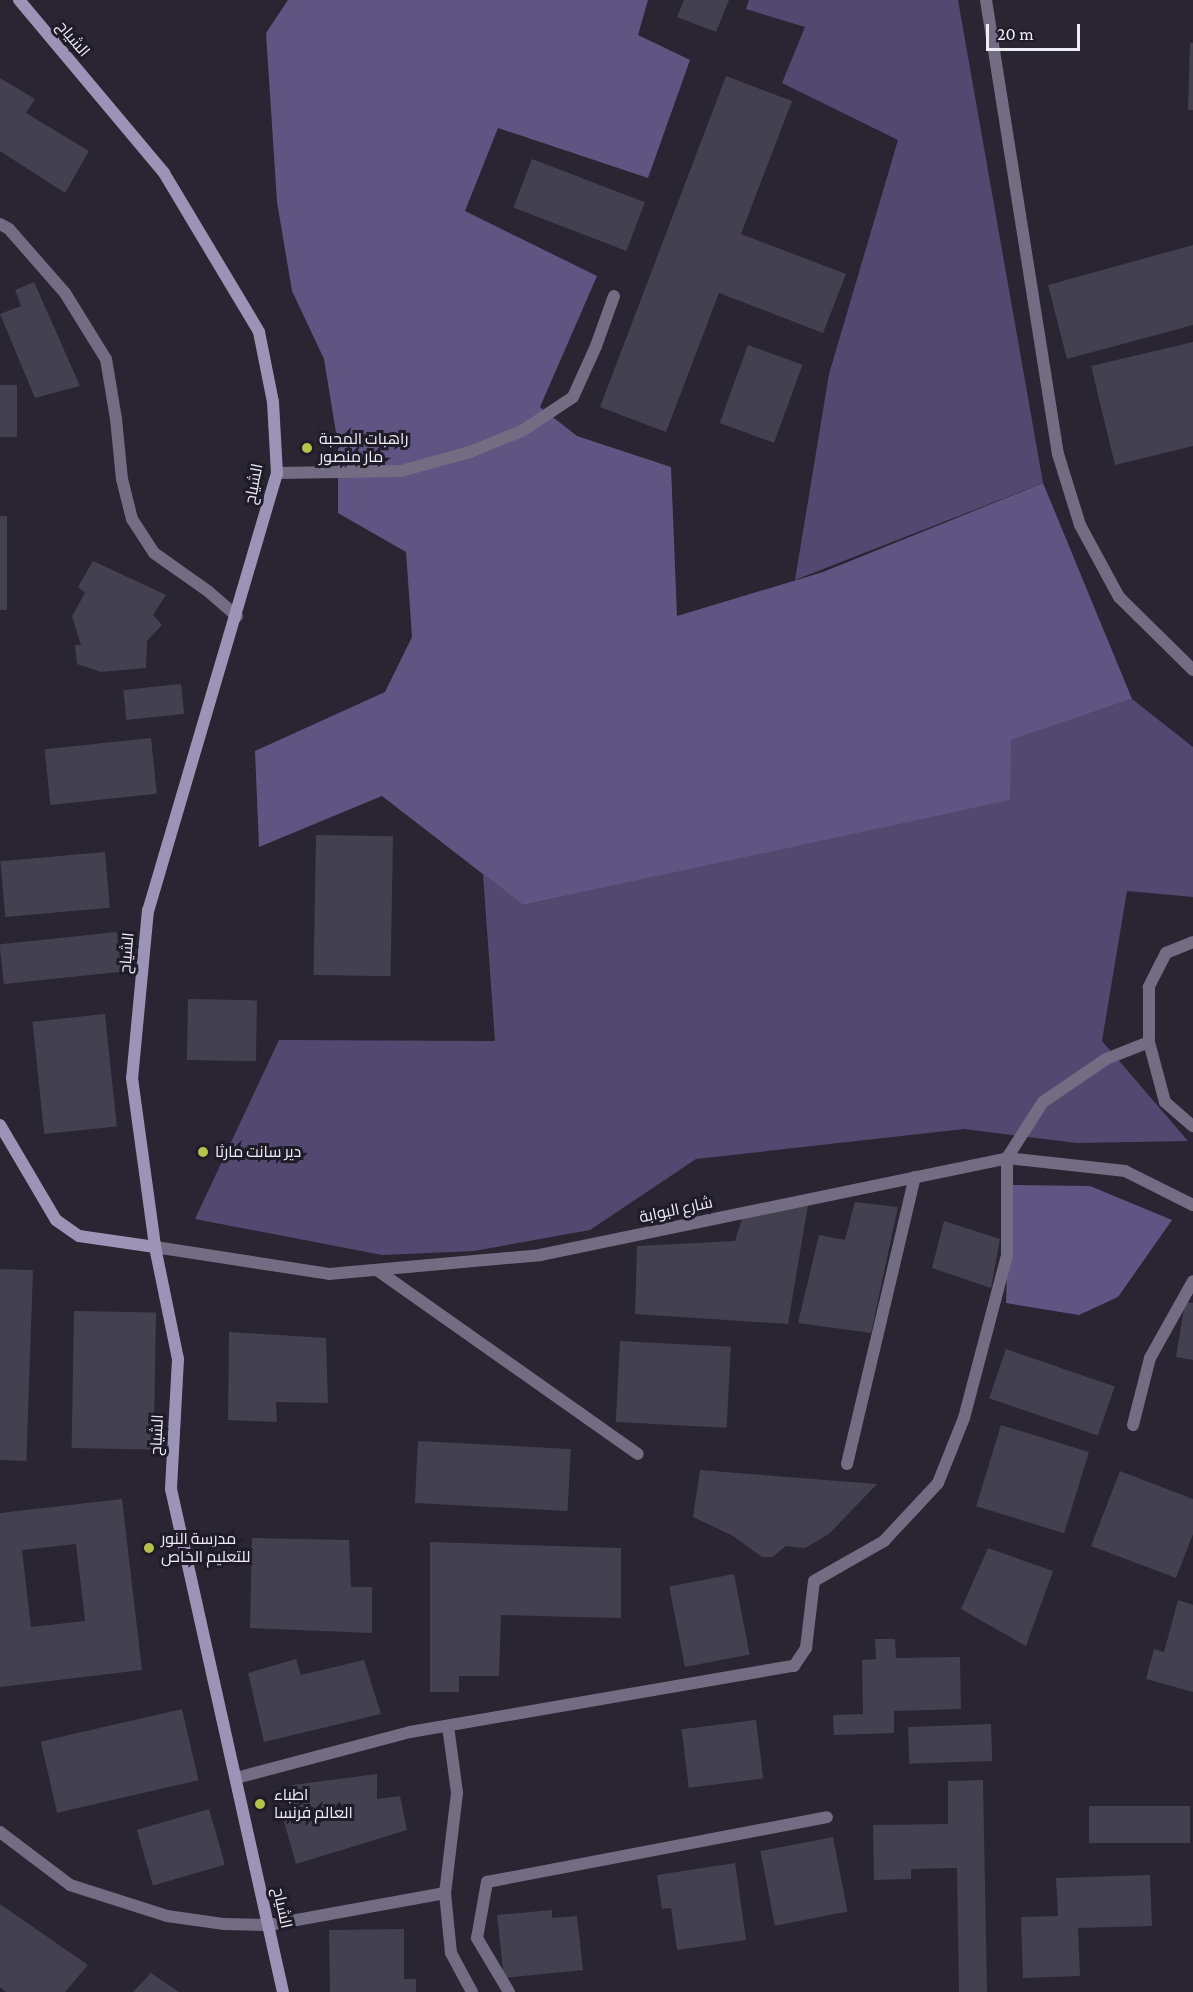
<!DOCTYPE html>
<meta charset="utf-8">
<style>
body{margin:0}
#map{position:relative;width:1193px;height:1992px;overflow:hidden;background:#292533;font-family:"Crimson Pro",Cairo,serif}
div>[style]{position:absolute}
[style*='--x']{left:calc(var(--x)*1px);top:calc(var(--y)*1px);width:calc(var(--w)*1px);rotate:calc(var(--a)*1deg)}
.green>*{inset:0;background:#534970}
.forest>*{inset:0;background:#605482}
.building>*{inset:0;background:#43404f;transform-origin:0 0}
.lane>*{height:12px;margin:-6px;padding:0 6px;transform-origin:6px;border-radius:6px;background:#726d83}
.street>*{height:12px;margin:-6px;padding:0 6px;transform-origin:6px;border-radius:6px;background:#726d83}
.secondary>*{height:12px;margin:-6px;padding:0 6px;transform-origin:6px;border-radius:6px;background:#9c94b7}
.dots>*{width:16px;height:16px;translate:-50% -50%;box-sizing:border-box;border:3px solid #1f1c29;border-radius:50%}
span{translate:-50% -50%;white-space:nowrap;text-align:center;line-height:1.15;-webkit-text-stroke:6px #1f1c29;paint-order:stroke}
.street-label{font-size:16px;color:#eeecf5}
.poi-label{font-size:16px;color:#eeecf5}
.left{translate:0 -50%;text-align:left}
.scale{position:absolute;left:986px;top:24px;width:94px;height:27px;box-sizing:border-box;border:3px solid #eeecf5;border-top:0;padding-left:8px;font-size:18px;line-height:21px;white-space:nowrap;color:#eeecf5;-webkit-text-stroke:4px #1f1c29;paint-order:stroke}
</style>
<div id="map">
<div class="green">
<div style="clip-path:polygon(749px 0,958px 0,1043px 483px,795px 580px,829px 374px,898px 140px,782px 83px,805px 27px,746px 9px)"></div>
<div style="clip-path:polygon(1132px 699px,1193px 747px,1193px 897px,1127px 891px,1102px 1041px,1188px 1141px,1077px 1143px,964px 1129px,696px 1159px,590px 1230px,474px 1251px,382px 1255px,195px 1219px,279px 1040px,495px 1041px,483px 874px,523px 905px,1010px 799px,1010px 740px)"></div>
</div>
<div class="forest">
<div style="clip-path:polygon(288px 0,648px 0,638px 35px,690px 60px,648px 178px,498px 128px,465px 211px,597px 276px,540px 407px,577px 436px,671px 467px,677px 616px,823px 572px,1043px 483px,1132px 699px,1011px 740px,1010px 800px,523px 905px,382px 796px,259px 847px,255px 751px,385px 692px,412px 637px,406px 552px,338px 513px,338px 445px,324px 359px,292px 291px,277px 202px,266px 33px)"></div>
<div style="clip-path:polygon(1010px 1185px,1090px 1186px,1172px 1220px,1118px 1297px,1079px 1315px,1006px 1303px)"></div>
</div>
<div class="building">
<div style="clip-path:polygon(684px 0,729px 0,716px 32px,677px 17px)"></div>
<div style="clip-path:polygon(1190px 43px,1193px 43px,1193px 110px,1188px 110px)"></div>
<div style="clip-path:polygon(726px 76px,792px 101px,741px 234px,846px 274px,823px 333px,719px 293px,666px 432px,600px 407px)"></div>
<div style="clip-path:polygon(0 78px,35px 99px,26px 113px,89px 151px,65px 193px,0 151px)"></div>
<div style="left:532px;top:159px;width:121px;height:52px;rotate:21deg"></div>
<div style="clip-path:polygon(1193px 245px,1193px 325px,1067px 359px,1048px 285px)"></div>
<div style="clip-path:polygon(34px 282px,80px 386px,35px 398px,0 314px,21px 306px,15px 290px)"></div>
<div style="clip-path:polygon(1193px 342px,1193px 446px,1115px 465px,1091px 366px)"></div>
<div style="left:748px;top:345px;width:58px;height:83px;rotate:20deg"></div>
<div style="left:0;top:385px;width:17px;height:52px"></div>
<div style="left:0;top:516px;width:7px;height:94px"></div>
<div style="clip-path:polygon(93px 561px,166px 595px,153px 615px,162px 625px,147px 641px,146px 668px,101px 672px,77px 664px,75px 645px,81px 645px,72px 616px,85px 593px,78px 587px)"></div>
<div style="left:181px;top:684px;width:30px;height:58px;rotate:84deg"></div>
<div style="left:151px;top:738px;width:56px;height:107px;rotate:84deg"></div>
<div style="left:316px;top:835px;width:77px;height:140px;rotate:1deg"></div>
<div style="left:105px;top:852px;width:56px;height:105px;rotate:85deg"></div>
<div style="left:117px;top:932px;width:40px;height:118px;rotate:84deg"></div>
<div style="left:188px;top:999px;width:69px;height:61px;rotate:1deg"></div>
<div style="left:105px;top:1014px;width:113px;height:73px;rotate:84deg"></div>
<div style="clip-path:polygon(855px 1202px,898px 1207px,871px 1333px,798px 1323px,819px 1235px,845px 1240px)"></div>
<div style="clip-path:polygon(808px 1205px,788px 1324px,635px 1314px,637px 1246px,735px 1241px,746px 1206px)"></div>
<div style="clip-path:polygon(944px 1221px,1000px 1239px,991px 1288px,932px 1268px)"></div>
<div style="left:0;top:1269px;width:33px;height:191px;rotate:2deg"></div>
<div style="clip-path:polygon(1185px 1302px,1193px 1303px,1193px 1360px,1176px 1357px)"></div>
<div style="left:74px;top:1311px;width:82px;height:137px;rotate:1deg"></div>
<div style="clip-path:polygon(229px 1332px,326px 1338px,328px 1403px,276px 1402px,277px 1422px,228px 1420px)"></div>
<div style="left:620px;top:1341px;width:111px;height:81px;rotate:3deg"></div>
<div style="left:1006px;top:1349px;width:115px;height:52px;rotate:19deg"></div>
<div style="left:1001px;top:1425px;width:92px;height:85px;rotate:17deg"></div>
<div style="left:418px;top:1441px;width:153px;height:62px;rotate:3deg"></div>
<div style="clip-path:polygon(700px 1470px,877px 1484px,829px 1534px,805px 1548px,786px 1546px,772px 1557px,762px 1557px,733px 1536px,693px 1517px)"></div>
<div style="clip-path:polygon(1120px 1471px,1193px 1499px,1193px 1534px,1176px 1578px,1091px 1546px)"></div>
<div style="clip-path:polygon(evenodd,122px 1499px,142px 1670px,0 1687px,0 1513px,122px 1499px,76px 1544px,85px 1621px,31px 1627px,22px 1550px,76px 1544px)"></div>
<div style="clip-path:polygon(252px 1538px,349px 1540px,351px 1587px,372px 1587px,372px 1633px,250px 1628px)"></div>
<div style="clip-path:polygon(430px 1542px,621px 1548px,621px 1618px,501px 1615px,499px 1676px,459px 1676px,459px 1692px,430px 1692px)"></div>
<div style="clip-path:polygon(988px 1548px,1053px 1571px,1026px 1646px,961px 1609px)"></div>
<div style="left:734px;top:1574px;width:82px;height:66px;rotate:79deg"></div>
<div style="clip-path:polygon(1178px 1600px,1193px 1605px,1193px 1692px,1146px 1679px,1154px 1649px,1164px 1652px)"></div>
<div style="clip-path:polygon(875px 1639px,895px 1639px,896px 1658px,960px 1657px,961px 1709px,894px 1711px,894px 1733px,834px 1735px,833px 1715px,863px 1714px,862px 1660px,876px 1659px)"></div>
<div style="clip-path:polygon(296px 1659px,301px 1675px,364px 1660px,381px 1714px,264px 1742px,248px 1673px)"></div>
<div style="left:182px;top:1709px;width:73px;height:145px;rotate:77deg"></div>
<div style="left:756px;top:1720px;width:59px;height:75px;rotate:83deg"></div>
<div style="left:991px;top:1724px;width:37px;height:83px;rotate:88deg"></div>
<div style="clip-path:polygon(377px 1774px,377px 1799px,400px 1796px,407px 1830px,296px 1864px,281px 1811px,293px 1806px,292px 1785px)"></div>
<div style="clip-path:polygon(983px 1780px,987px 1992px,959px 1992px,957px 1868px,911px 1869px,911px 1879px,874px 1880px,873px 1825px,948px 1824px,948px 1781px)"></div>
<div style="left:1190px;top:1806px;width:37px;height:101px;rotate:90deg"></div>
<div style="left:209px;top:1809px;width:58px;height:75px;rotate:74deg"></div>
<div style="left:833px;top:1837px;width:76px;height:74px;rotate:79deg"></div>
<div style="clip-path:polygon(735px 1863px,746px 1940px,677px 1950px,671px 1908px,662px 1909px,657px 1875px)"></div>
<div style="clip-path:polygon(1150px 1875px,1152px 1926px,1078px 1928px,1080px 1976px,1023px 1978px,1021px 1917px,1058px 1916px,1056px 1878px)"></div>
<div style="clip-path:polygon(0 1904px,88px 1965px,65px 1992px,6px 1992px,0 1987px)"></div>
<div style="clip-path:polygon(552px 1910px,552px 1918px,577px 1916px,583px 1970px,504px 1978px,497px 1915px)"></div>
<div style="clip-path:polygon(404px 1929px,404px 1979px,416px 1979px,416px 1992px,330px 1992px,329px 1930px)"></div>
<div style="clip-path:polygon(151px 1973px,179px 1992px,133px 1992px)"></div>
</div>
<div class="lane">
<div style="--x:986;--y:0;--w:460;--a:81"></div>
<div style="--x:1058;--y:454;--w:74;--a:72.8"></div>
<div style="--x:1080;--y:525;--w:82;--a:61.6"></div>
<div style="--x:1119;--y:597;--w:104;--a:44.6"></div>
<div style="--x:277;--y:473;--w:124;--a:-0.9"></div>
<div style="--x:401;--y:471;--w:72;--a:-15.4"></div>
<div style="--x:470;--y:452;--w:56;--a:-22"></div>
<div style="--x:522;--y:431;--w:61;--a:-33.7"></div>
<div style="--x:573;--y:397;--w:56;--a:-65.7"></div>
<div style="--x:596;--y:346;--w:53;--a:-70.2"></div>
<div style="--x:1193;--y:942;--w:29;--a:158"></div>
<div style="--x:1166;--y:953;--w:38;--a:117"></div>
<div style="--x:1149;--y:987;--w:55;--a:90"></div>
<div style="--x:1149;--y:1042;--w:62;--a:75.1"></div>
<div style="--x:1165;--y:1102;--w:37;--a:41"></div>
<div style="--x:1007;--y:1158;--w:67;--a:-57.3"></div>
<div style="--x:1043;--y:1102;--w:76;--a:-34.3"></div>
<div style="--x:1106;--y:1059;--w:46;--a:-21.6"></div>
<div style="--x:377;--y:1270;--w:319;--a:35.2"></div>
</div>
<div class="street">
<div style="--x:0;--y:224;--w:10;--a:29"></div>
<div style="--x:9;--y:229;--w:85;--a:48.8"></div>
<div style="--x:65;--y:293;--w:78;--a:58.2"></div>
<div style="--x:106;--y:359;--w:61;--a:80.5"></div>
<div style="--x:116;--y:419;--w:60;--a:84.3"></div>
<div style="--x:122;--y:479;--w:41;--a:76"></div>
<div style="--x:132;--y:519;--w:40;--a:57.1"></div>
<div style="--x:154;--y:553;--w:67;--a:35.3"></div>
<div style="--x:209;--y:592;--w:37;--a:41"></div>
<div style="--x:155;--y:1247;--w:176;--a:8.8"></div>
<div style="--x:329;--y:1274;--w:212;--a:-5.1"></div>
<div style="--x:540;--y:1255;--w:477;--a:-11.7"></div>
<div style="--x:1007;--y:1158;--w:119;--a:6.3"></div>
<div style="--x:1125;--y:1171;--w:76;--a:26.6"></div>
<div style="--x:1133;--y:1425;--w:69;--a:-75.8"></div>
<div style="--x:1150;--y:1358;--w:88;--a:-60.8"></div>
<div style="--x:847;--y:1464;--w:295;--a:-76.7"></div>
<div style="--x:448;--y:1726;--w:68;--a:82.3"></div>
<div style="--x:457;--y:1793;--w:101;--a:96.8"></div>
<div style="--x:445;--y:1893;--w:60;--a:84.3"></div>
<div style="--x:451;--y:1953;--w:44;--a:61.7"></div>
<div style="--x:236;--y:1778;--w:180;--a:-14.8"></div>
<div style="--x:410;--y:1732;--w:390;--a:-9.8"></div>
<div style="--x:794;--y:1666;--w:22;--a:-56"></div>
<div style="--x:806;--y:1648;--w:67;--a:-83.2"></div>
<div style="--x:814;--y:1581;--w:81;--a:-29.7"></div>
<div style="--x:884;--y:1541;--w:79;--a:-47"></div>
<div style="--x:938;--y:1483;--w:70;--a:-68.2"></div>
<div style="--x:964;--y:1418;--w:169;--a:-75.2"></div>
<div style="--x:1007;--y:1255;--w:97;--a:-90"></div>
<div style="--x:0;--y:1832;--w:88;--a:37.1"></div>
<div style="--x:70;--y:1885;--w:102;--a:17.7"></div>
<div style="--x:167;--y:1916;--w:58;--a:8"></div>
<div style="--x:224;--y:1924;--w:45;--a:1.3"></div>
<div style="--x:269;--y:1925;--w:179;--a:-10.3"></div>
<div style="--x:509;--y:1992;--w:63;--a:-120.7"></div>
<div style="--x:477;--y:1938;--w:57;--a:-79.9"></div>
<div style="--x:487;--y:1882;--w:346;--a:-10.8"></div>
</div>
<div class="secondary">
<div style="--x:19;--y:0;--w:226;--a:50"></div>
<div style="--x:164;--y:173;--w:185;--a:59.1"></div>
<div style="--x:259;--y:332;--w:71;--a:78.7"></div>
<div style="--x:273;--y:402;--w:71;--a:86.8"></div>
<div style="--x:277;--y:473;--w:456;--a:106.4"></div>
<div style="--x:148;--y:910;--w:169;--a:95.4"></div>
<div style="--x:132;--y:1078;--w:171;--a:82.2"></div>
<div style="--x:155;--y:1247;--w:114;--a:78.4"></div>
<div style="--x:178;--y:1359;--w:130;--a:93.1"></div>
<div style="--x:171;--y:1489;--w:515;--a:77.45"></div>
<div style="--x:0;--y:1125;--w:110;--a:59.5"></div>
<div style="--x:56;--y:1220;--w:28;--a:35"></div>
<div style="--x:79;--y:1236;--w:77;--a:8.2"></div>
</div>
<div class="dots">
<div style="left:307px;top:448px;background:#b4c24a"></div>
<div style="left:203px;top:1152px;background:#b4c24a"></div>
<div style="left:149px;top:1548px;background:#b4c24a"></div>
<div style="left:260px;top:1804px;background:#b4c24a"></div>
</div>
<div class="street-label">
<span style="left:73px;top:39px;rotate:50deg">الشياح</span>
<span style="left:254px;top:484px;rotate:-79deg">الشياح</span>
<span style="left:127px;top:953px;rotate:-85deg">الشياح</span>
<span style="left:676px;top:1210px;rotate:-12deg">شارع البوابة</span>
<span style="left:157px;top:1435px;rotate:-87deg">الشياح</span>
<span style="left:282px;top:1908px;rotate:78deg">الشياح</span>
</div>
<div class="poi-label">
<span class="left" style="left:319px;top:448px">راهبات المحبة<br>مار منصور</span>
<span class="left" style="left:215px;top:1152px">دير سانت مارثا</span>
<span class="left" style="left:161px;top:1548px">مدرسة النور<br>للتعليم الخاص</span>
<span class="left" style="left:274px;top:1804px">اطباء<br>العالم فرنسا</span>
</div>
<div class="scale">20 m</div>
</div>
